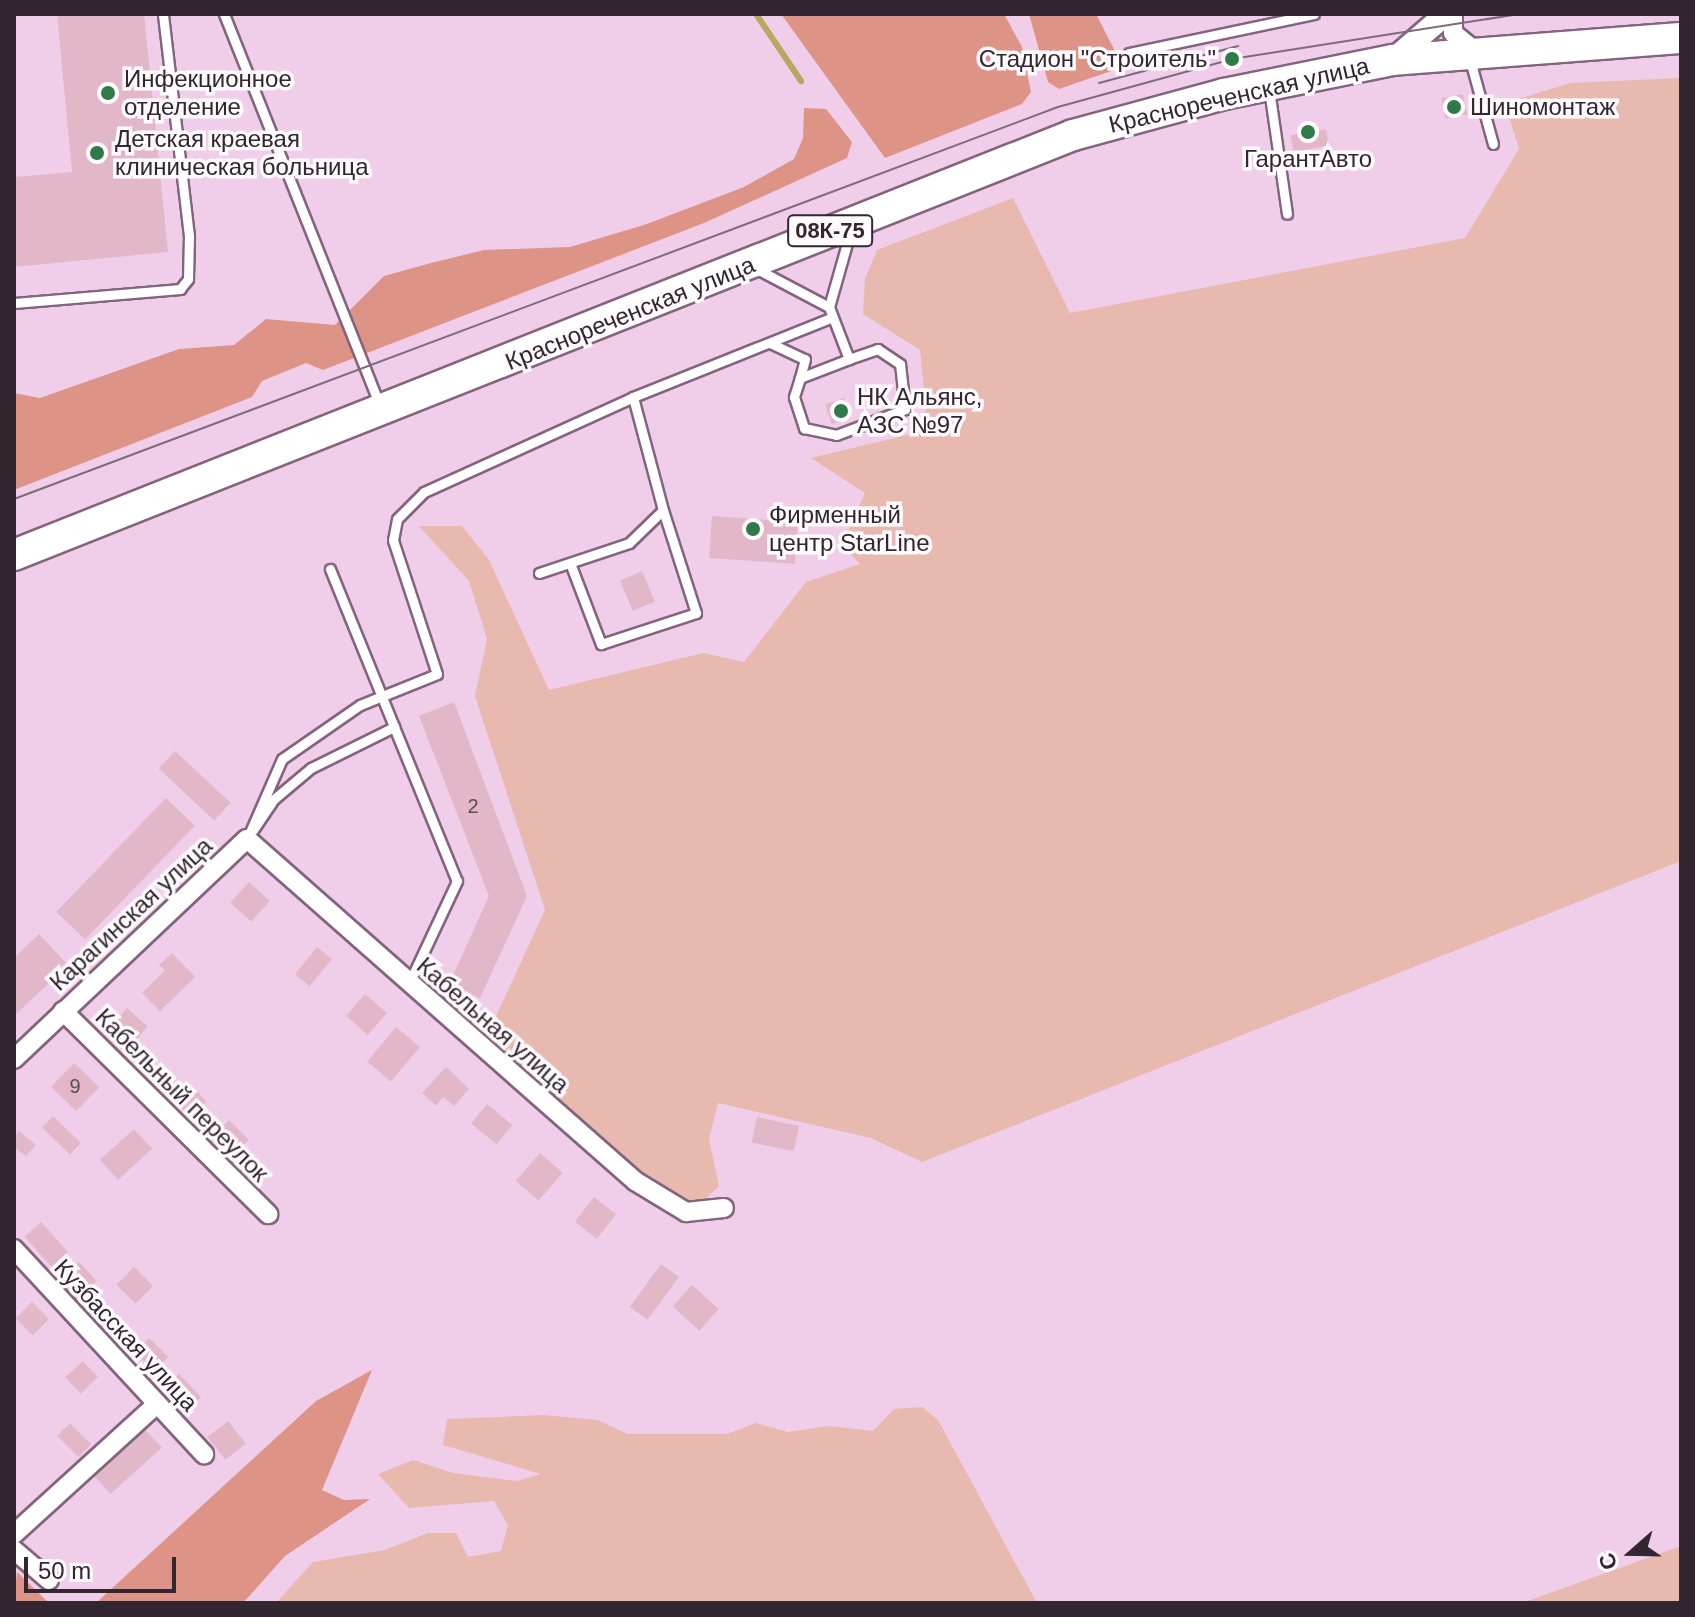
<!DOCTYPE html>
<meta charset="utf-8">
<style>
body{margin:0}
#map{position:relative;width:1695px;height:1617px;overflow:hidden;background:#f0ceea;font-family:Helvetica,sans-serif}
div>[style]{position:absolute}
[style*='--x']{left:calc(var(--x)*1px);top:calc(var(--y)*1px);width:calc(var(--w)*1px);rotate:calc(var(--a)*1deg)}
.green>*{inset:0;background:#e7b9af}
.forest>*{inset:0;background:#dd9486}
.stream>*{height:6px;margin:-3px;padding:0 3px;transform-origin:3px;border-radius:3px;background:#bba561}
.building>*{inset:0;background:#e2b8c9;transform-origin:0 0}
.roads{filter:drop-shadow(2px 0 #82647d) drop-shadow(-2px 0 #82647d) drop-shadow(0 2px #82647d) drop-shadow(0 -2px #82647d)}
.service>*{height:9px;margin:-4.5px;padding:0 4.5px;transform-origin:4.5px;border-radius:4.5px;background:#fff}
.minor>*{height:18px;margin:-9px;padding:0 9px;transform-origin:9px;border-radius:9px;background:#fff}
.tertiary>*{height:22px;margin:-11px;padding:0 11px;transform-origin:11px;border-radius:11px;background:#fff}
.primary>*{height:30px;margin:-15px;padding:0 15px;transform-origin:15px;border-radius:15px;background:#fff}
.tram>*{height:2px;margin:-1px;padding:0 1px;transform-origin:1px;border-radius:1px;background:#7f6a7b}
.dots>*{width:22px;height:22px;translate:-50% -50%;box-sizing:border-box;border:4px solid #fefafd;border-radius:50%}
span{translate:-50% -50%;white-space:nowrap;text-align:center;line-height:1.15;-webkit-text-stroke:7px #fefafd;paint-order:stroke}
.number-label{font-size:20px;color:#5e4a56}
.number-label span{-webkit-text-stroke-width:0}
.shield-label span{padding:2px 6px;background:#fefafd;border:2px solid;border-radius:6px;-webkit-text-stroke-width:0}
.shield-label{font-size:22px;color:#322630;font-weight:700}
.poi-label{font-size:24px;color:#322630}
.right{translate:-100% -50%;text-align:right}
.left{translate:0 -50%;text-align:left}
.street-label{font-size:24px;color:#322630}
.frame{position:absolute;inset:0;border:16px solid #322630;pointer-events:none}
.north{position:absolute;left:1591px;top:1513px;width:80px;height:80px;-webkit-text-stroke:6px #fefafd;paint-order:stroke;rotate:250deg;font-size:22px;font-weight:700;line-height:32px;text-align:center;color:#322630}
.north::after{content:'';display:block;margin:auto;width:28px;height:36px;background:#322630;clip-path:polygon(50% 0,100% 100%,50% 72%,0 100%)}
.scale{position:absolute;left:24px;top:1557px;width:152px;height:36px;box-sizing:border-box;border:4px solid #322630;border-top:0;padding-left:10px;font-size:24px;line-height:28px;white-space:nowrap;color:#322630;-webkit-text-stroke:6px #fefafd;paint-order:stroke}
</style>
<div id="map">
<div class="green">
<div style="clip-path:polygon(1681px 78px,1681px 861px,922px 1162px,871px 1138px,718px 1103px,709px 1139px,719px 1186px,704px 1200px,684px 1202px,636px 1173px,485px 1040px,545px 910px,475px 696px,487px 639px,469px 581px,419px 526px,462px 526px,489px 560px,549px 690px,703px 653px,744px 662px,806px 582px,860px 564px,842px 545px,865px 493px,811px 458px,928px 430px,920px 350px,863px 314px,865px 279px,877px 250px,1013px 198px,1070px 313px,1465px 238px,1519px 149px,1505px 103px,1570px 83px)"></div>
<div style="clip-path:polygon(922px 1407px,938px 1420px,1037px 1603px,276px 1603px,313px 1562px,385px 1550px,428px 1533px,456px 1533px,468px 1557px,501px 1551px,508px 1525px,494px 1501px,409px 1508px,378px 1474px,413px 1460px,453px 1473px,517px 1481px,541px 1474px,443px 1445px,447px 1419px,543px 1415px,597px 1420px,628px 1434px,727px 1434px,756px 1423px,788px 1432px,829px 1426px,873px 1431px,894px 1409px)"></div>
<div style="clip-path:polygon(1681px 1546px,1681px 1603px,1522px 1603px)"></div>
</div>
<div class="forest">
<div style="clip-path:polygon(781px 14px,1004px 14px,1022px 47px,1031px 92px,1022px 104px,885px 158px)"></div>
<div style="clip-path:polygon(1029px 14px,1096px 14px,1118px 57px,1111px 71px,1059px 89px,1048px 82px)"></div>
<div style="clip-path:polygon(804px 108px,826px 109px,852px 142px,847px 158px,704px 223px,323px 370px,306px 363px,262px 381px,252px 397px,14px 490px,14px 393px,40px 398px,179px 349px,234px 345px,266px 319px,335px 325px,384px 276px,431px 263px,484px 250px,570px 247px,644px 225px,744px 187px,794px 159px,803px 138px)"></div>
<div style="clip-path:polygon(372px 1370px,322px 1490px,344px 1500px,370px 1499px,285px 1556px,243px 1603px,96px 1603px,316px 1401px)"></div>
<div style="clip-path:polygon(17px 1572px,49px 1603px,14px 1603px)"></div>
</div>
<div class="stream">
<div style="--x:756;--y:14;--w:81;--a:56.1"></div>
</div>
<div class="building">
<div style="clip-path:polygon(57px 14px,144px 14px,168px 252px,14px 267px,14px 177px,72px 172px)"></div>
<div style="left:1463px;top:94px;width:21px;height:22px;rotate:79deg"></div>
<div style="left:1326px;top:129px;width:17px;height:36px;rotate:80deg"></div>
<div style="left:844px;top:398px;width:21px;height:20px;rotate:71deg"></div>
<div style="left:712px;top:516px;width:86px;height:42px;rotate:4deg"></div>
<div style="left:642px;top:571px;width:33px;height:24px;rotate:67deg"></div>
<div style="clip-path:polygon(454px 702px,527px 896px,480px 998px,449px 984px,489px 896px,419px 716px)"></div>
<div style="left:175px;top:751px;width:76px;height:24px;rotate:43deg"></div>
<div style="left:166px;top:798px;width:40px;height:158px;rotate:44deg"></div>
<div style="left:249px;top:882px;width:28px;height:28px;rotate:42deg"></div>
<div style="clip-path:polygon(39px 934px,68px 965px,14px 1016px,14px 958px)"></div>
<div style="left:317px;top:947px;width:19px;height:35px;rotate:39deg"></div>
<div style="clip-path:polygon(172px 953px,195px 977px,160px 1011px,142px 993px,165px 970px,159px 965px)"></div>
<div style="left:365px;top:994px;width:29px;height:29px;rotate:41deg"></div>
<div style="left:127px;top:1008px;width:28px;height:28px;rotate:42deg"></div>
<div style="left:396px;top:1027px;width:31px;height:45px;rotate:40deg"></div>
<div style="left:74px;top:1063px;width:35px;height:33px;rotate:44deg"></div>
<div style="clip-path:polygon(446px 1067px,469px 1089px,454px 1106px,443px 1097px,436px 1106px,422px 1093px)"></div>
<div style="left:187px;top:1081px;width:28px;height:23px;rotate:46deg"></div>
<div style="left:487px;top:1104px;width:33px;height:25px;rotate:40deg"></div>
<div style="left:53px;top:1116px;width:39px;height:16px;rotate:44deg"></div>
<div style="left:757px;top:1117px;width:43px;height:26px;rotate:12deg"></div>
<div style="left:229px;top:1120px;width:28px;height:18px;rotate:45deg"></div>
<div style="left:134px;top:1129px;width:27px;height:46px;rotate:48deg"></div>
<div style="clip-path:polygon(18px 1130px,36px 1145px,26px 1156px,14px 1147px)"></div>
<div style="left:540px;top:1153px;width:30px;height:37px;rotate:41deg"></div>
<div style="left:594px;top:1197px;width:28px;height:31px;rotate:38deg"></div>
<div style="left:41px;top:1222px;width:40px;height:22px;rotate:48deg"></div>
<div style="left:79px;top:1262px;width:26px;height:29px;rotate:47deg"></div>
<div style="left:661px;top:1264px;width:22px;height:53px;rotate:36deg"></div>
<div style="left:134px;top:1267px;width:27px;height:25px;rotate:45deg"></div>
<div style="left:692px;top:1285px;width:36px;height:29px;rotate:42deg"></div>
<div style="left:32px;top:1302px;width:24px;height:23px;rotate:45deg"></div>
<div style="left:149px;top:1338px;width:27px;height:20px;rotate:45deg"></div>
<div style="left:83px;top:1361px;width:22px;height:24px;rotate:47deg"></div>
<div style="left:179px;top:1374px;width:32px;height:22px;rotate:46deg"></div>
<div style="left:228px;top:1421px;width:29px;height:26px;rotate:52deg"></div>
<div style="left:70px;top:1423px;width:30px;height:18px;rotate:45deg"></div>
<div style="left:143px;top:1427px;width:28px;height:69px;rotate:48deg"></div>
</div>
<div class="roads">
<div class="service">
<div style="--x:224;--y:14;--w:423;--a:68.3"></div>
<div style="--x:1129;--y:53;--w:189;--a:-11.9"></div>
<div style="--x:1470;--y:60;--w:87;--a:74.7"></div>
<div style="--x:1269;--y:89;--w:126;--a:81.8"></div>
<div style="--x:755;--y:268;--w:84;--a:27.8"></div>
<div style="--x:829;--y:307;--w:56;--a:69"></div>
<div style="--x:849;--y:359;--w:53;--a:158.8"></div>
<div style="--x:800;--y:378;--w:20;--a:108"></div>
<div style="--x:794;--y:397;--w:33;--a:72"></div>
<div style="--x:804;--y:428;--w:33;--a:12"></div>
<div style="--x:836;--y:435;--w:74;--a:-20.6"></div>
<div style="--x:905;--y:409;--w:45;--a:-96.3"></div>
<div style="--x:900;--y:364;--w:27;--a:-146"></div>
<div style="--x:878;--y:349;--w:31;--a:161"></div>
<div style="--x:14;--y:303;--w:167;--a:-4.8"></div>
<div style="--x:180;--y:289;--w:13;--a:-51"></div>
<div style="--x:188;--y:279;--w:43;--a:-88.7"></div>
<div style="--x:189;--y:236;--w:224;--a:-96.7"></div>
<div style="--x:829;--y:307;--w:81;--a:-74.2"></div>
<div style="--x:770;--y:343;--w:38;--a:25"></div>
<div style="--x:805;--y:359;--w:20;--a:105"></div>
<div style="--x:570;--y:563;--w:87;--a:69.1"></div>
<div style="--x:601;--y:644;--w:100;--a:-18.1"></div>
<div style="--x:696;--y:613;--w:108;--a:-107.8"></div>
<div style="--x:330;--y:569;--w:170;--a:67.9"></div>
<div style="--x:539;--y:573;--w:95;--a:-18.4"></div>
<div style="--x:629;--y:543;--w:47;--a:-44.1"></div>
<div style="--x:663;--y:510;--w:117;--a:-104.9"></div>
<div style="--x:253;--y:830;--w:37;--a:-56"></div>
<div style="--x:274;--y:799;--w:48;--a:-40"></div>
<div style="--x:311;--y:768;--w:93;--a:-26.3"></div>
<div style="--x:394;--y:727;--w:166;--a:67.8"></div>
<div style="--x:457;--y:881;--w:113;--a:115.2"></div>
<div style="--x:247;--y:839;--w:87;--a:-66.4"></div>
<div style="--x:282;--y:759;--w:95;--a:-34.7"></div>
<div style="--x:360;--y:705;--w:83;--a:-21.9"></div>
<div style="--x:437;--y:674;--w:141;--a:-108.2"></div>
<div style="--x:393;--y:540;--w:21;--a:-79"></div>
<div style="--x:397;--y:519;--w:38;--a:-45"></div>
<div style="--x:424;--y:492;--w:230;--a:-24.4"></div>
<div style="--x:633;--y:397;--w:215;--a:-21.8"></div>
</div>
<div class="minor">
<div style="--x:1453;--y:14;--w:19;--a:90"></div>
<div style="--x:1453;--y:33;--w:28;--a:39"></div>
<div style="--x:63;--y:1011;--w:289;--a:44.7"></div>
<div style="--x:14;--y:1059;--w:320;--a:-43.4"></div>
<div style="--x:247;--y:839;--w:517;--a:41.39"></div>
<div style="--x:635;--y:1181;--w:60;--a:31.3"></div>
<div style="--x:686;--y:1212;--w:38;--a:-6"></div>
<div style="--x:14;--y:1249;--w:280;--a:47.2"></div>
<div style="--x:14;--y:1534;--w:193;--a:-42.3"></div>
<div style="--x:14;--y:1550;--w:46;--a:40.6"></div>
</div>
<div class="tertiary">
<div style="--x:1394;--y:59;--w:69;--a:-40.9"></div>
</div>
<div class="primary">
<div style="--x:14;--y:555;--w:1139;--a:-21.63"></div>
<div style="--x:1073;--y:135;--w:156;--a:-15.2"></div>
<div style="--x:1224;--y:94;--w:172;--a:-11.4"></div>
<div style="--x:1393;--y:60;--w:289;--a:-4.4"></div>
</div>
</div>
<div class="tram">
<div style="--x:1099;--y:83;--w:144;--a:-14.9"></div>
<div style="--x:14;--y:499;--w:1115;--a:-20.58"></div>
<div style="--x:1058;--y:107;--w:180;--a:-15.4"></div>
<div style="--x:1232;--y:59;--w:291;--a:-8.9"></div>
</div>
<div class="dots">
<div style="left:1232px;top:59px;background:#2f7a48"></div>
<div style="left:108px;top:93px;background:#2f7a48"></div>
<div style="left:1454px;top:107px;background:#2f7a48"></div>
<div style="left:1308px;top:132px;background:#2f7a48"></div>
<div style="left:97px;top:153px;background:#2f7a48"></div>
<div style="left:841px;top:411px;background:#2f7a48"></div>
<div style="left:753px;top:529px;background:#2f7a48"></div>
</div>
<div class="number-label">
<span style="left:473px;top:806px">2</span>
<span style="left:75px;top:1086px">9</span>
</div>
<div class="shield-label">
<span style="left:830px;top:231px">08К-75</span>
</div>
<div class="poi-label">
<span class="right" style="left:1216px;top:59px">Стадион "Строитель"</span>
<span class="left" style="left:124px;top:93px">Инфекционное<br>отделение</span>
<span class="left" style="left:1470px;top:107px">Шиномонтаж</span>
<span class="left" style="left:115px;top:153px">Детская краевая<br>клиническая больница</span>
<span style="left:1308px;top:159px">ГарантАвто</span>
<span class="left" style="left:857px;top:411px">НК Альянс,<br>АЗС №97</span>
<span class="left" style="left:769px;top:529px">Фирменный<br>центр StarLine</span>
</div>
<div class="street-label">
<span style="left:1239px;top:95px;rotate:-13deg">Краснореченская улица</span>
<span style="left:630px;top:313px;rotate:-22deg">Краснореченская улица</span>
<span style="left:131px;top:914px;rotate:-43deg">Карагинская улица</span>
<span style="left:493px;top:1025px;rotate:41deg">Кабельная улица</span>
<span style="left:182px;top:1095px;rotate:45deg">Кабельный переулок</span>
<span style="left:126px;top:1335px;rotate:47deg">Кузбасская улица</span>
</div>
<div class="frame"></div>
<div class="north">С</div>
<div class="scale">50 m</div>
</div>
